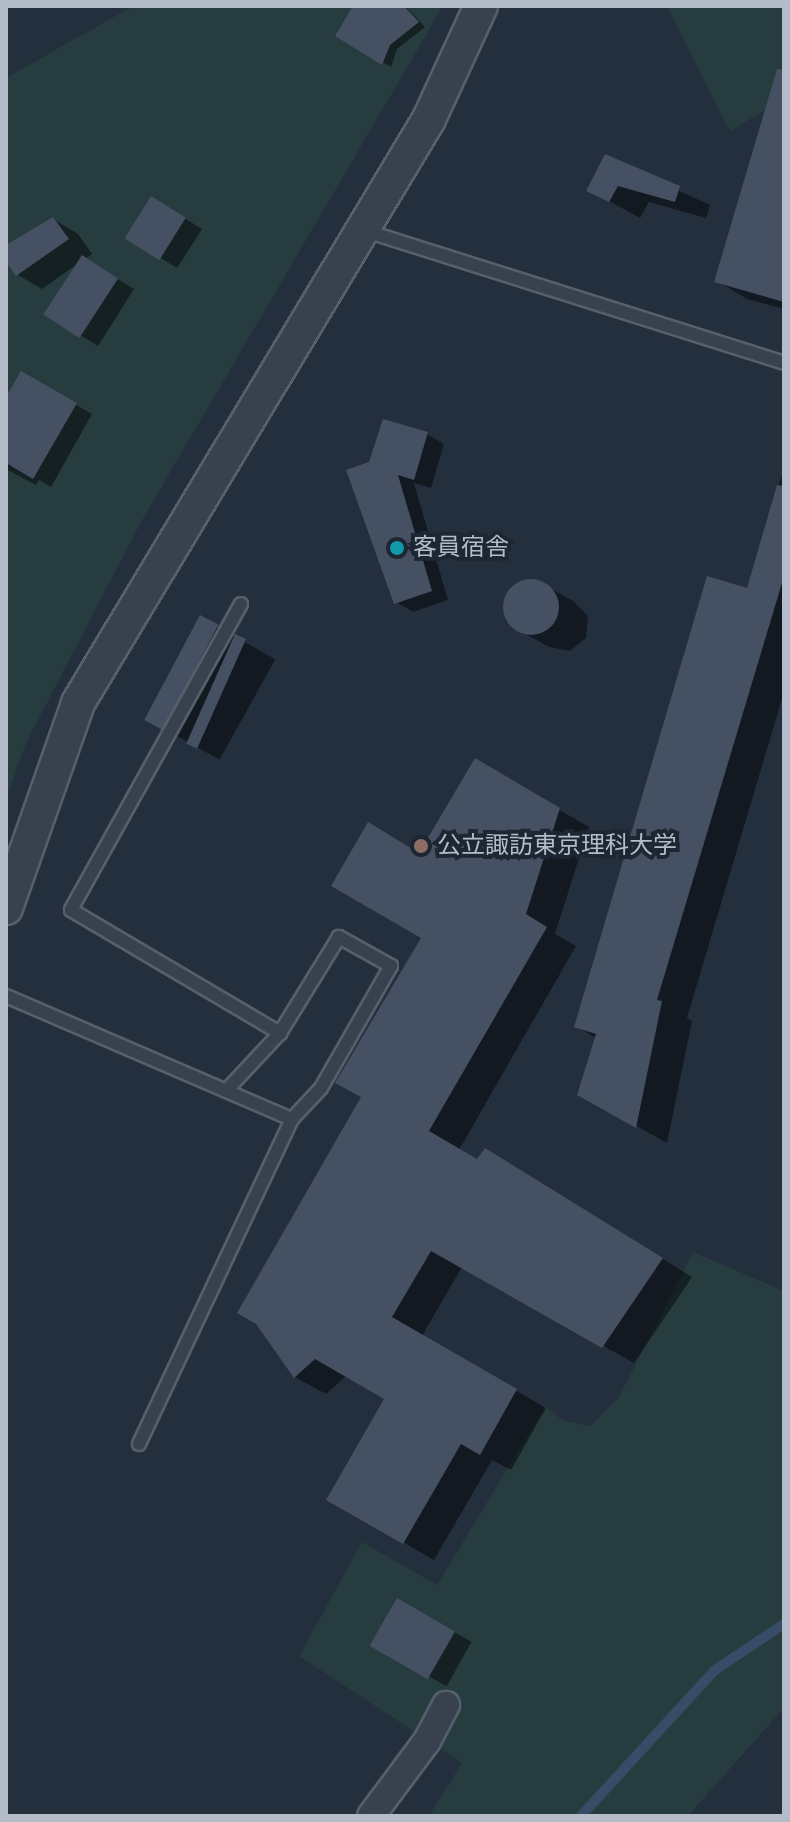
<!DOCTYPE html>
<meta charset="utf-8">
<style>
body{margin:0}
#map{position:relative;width:790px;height:1822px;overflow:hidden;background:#242f3e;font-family:"Roboto Condensed","Noto Sans JP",sans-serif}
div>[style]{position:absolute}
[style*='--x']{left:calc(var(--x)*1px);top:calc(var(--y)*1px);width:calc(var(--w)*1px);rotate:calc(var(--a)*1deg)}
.green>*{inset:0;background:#263c3f}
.shadow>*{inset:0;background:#0007;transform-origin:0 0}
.stream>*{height:10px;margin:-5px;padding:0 5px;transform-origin:5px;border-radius:5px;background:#394c67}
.building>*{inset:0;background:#455162;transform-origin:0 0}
.round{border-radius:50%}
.roads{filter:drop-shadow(2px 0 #565f6c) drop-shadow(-2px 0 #565f6c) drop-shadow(0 2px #565f6c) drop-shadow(0 -2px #565f6c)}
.service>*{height:12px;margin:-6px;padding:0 6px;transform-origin:6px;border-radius:6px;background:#38414e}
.minor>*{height:26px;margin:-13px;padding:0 13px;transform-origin:13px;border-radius:13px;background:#38414e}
.tertiary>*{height:32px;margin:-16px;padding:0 16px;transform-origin:16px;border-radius:16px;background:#38414e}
.dots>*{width:22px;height:22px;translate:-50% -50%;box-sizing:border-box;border:4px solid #1d2633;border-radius:50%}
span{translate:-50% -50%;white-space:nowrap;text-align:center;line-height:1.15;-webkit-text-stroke:8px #1d2633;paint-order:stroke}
.poi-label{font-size:24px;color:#b4bcc9}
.left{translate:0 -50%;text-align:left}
.frame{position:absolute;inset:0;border:8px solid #b4bcc9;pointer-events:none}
</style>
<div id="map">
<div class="green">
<div style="clip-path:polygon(133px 6px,443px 6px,141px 522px,26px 743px,6px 799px,6px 78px)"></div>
<div style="clip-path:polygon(667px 6px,784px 6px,784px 99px,730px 131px)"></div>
<div style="clip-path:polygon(693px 1252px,784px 1291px,784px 1708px,688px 1816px,429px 1816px,462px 1763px,299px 1656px,362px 1542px,437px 1585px,545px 1406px,562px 1420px,591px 1426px,619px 1397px)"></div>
</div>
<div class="shadow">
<div style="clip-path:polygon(355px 6px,405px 6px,425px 27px,397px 49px,391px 67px,338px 36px)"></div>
<div style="clip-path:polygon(784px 116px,784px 309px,747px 299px,717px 281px)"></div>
<div style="clip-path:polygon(606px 157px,710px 205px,706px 218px,649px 202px,640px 218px,589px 190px)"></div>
<div style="clip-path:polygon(168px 208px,202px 229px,177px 268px,126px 236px)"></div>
<div style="clip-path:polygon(53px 219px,78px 234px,92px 254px,85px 259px,134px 289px,98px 346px,47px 314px,80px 262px,42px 289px,18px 275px,6px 258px,6px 248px)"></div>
<div style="clip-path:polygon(22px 374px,92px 414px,51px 487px,39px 480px,36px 485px,6px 469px,6px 398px)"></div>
<div style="clip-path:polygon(427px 434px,444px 444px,431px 488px,414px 483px,448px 600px,413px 612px,396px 602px,370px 464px)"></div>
<div style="clip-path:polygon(784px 468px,784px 692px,687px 1018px,692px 1021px,667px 1143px,579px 1094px,596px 1038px,576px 1026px,748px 590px)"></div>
<div style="clip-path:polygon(523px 582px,541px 583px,573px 601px,588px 616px,586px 638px,570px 651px,549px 647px,517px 629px,505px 612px,509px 593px)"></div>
<div style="left:201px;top:618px;width:85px;height:115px;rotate:29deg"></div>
<div style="clip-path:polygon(475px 761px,589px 827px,555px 934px,576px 946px,459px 1150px,478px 1162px,516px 1168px,692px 1277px,634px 1363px,462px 1267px,422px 1336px,546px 1408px,511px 1470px,492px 1460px,434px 1560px,329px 1500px,387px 1399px,347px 1375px,326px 1394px,295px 1377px,257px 1323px,364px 1097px,424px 937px,420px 855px)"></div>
<div style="left:398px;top:1601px;width:84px;height:51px;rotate:29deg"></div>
</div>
<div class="stream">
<div style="--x:581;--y:1816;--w:198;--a:-47.5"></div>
<div style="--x:715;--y:1670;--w:83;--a:-33.7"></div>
</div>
<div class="building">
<div style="clip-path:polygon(353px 6px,404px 6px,419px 22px,390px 45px,382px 65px,335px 36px)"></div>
<div style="clip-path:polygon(777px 69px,784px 70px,784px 302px,714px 282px)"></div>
<div style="clip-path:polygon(605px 154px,680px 186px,675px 202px,618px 186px,609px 202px,586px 191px)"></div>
<div style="left:151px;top:196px;width:41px;height:50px;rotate:32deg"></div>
<div style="clip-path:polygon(53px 217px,69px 239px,16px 276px,6px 262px,6px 245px)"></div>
<div style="left:82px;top:255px;width:43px;height:71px;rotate:33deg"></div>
<div style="clip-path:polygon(21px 371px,77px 403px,33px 479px,6px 463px,6px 397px)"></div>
<div style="clip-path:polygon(383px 419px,428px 432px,414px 480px,398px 475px,432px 591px,394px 604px,346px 470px,369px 462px)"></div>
<div style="clip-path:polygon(777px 485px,784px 486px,784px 576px,657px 1000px,662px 1001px,636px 1128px,577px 1095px,596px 1034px,574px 1027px,707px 576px,747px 588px)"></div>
<div class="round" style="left:503px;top:579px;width:56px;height:56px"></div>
<div style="left:200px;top:615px;width:21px;height:119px;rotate:28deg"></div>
<div style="left:235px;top:634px;width:12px;height:120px;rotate:24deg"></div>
<div style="clip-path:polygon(475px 758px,560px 808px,526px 914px,547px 927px,429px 1131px,477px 1159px,485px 1148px,663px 1258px,602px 1348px,431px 1251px,392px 1317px,517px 1389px,480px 1455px,461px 1444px,403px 1544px,326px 1500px,384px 1399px,315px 1359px,294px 1378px,256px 1324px,237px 1313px,361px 1097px,335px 1083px,421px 938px,331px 886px,368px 822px,419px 853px)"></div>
<div style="left:397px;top:1598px;width:67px;height:55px;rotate:30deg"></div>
</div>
<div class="roads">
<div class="service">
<div style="--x:363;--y:230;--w:442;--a:17.5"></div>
<div style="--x:241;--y:604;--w:350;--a:119.1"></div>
<div style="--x:71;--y:910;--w:243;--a:30.5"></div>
<div style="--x:6;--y:996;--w:311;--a:23.3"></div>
<div style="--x:139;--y:1444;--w:359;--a:-64.8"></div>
<div style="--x:292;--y:1119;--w:42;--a:-46.9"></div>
<div style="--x:321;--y:1088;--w:141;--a:-60.2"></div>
<div style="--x:391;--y:966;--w:60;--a:-150.9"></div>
<div style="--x:339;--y:937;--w:113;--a:121.6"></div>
<div style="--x:280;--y:1033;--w:79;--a:133"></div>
</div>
<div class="minor">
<div style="--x:371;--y:1816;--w:94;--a:-53.3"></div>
<div style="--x:427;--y:1741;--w:41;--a:-62.2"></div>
</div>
<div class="tertiary">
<div style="--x:6;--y:908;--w:217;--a:-70.6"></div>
<div style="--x:78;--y:703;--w:681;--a:-58.99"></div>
<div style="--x:429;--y:119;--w:124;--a:-65.3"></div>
</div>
</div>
<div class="dots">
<div style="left:397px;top:548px;background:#0f9aa8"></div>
<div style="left:421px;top:846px;background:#8d6e63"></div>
</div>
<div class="poi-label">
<span class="left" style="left:413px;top:548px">客員宿舎</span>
<span class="left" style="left:437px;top:846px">公立諏訪東京理科大学</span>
</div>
<div class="frame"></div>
</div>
